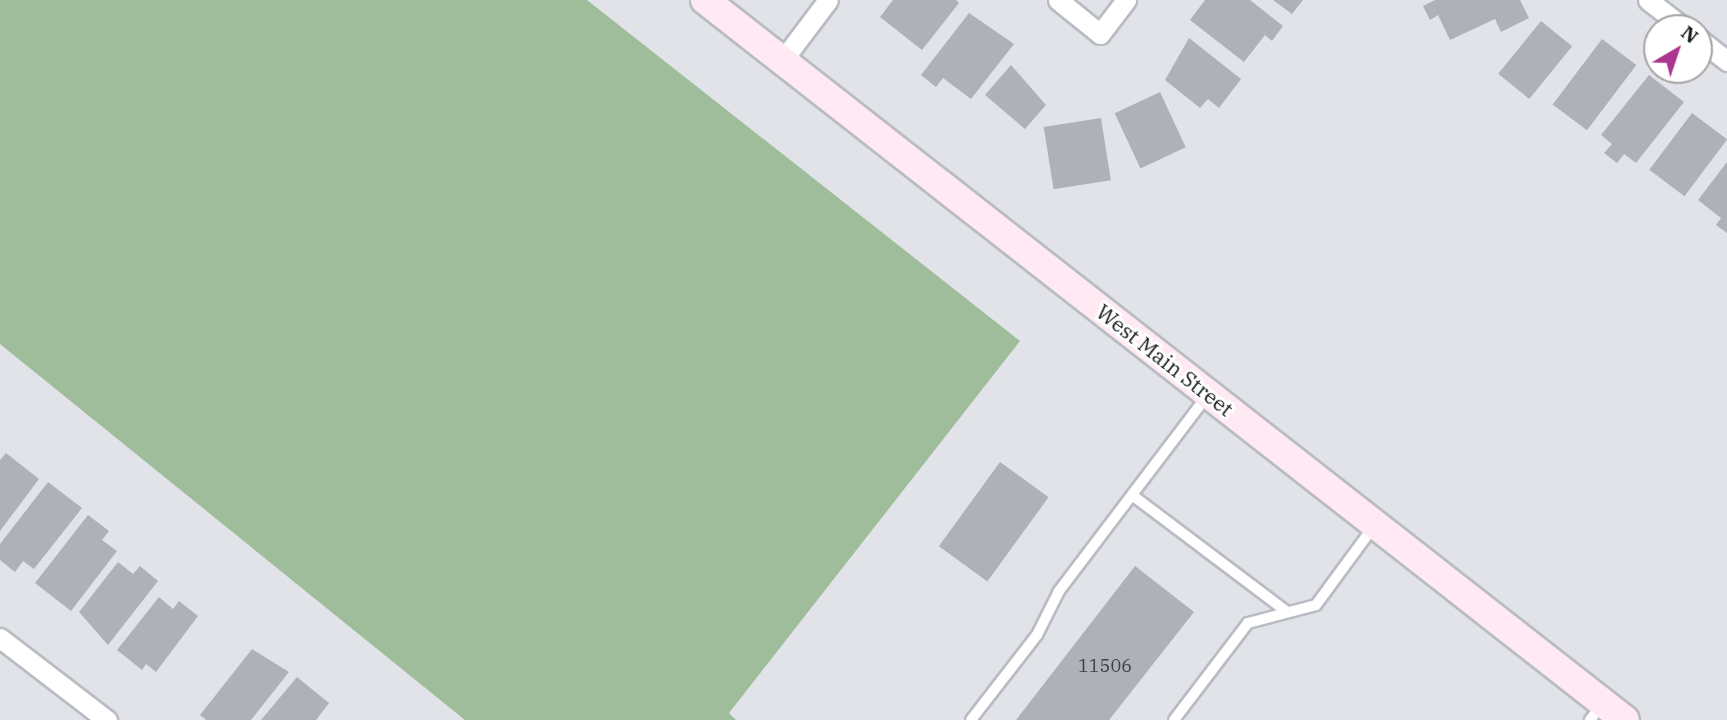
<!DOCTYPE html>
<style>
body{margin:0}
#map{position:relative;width:1727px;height:720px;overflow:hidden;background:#e1e3e9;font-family:"IBM Plex Serif",serif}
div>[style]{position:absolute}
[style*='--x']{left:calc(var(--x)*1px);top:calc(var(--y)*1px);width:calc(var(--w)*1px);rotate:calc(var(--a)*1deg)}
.green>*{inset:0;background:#9fbd9a}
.building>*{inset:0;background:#aeb1b7;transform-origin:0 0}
.roads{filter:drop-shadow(2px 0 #b9bcc2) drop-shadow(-2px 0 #b9bcc2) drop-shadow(0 2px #b9bcc2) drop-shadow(0 -2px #b9bcc2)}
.lane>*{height:10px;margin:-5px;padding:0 5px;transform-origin:5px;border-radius:5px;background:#fff}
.street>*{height:19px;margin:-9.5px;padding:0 9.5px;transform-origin:9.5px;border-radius:9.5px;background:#fff}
.secondary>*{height:28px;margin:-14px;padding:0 14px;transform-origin:14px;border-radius:14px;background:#ffeaf3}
span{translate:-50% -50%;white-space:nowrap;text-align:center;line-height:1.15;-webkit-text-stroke:6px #fff;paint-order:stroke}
.number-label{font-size:18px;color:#404144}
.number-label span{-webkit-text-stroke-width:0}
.street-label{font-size:21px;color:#1b1c1e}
.north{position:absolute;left:1643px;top:14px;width:70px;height:70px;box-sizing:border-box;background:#fff;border:2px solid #a4a4a5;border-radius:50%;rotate:39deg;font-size:19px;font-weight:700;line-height:28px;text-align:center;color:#1b1c1e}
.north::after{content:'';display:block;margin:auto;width:24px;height:32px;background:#ab368f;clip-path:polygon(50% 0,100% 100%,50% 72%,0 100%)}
</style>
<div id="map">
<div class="green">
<div style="clip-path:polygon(0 0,587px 0,1020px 341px,729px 713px,736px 720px,465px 720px,0 344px)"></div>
</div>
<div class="building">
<div style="clip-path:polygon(893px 0,956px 0,959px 3px,922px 50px,880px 17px)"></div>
<div style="clip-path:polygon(1205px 0,1250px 0,1283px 26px,1272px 41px,1265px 35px,1244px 62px,1190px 20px)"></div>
<div style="clip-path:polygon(1273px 0,1303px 0,1292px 14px)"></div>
<div style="clip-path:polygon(1435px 0,1520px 0,1529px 18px,1501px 32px,1495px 19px,1450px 40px,1438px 15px,1430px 20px,1423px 6px)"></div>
<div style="clip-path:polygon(969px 13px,1014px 44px,971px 99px,943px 78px,936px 87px,921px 75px)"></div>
<div style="left:1541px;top:21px;width:40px;height:68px;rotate:39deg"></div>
<div style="clip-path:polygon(1189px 38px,1241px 79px,1219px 108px,1208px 99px,1200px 108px,1165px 80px)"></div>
<div style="left:1602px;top:39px;width:43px;height:82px;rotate:37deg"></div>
<div style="clip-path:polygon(1011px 65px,1046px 105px,1025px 129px,985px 95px)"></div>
<div style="clip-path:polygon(1649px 75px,1684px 102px,1636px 163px,1624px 154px,1617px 163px,1604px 153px,1612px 144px,1601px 135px)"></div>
<div style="left:1160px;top:92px;width:61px;height:50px;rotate:65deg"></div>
<div style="left:1692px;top:113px;width:44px;height:71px;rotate:37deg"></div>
<div style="left:1101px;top:118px;width:63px;height:58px;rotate:81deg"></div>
<div style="clip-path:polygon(1727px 162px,1727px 233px,1716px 225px,1721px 218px,1698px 200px)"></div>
<div style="clip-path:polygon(6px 453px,39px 479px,0 531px,0 460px)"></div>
<div style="left:1000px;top:462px;width:60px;height:104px;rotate:36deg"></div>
<div style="clip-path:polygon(48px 482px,82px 508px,34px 569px,23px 561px,15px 572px,0 560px,0 544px)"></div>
<div style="clip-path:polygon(88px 515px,109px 531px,102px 540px,117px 551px,71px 611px,35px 583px)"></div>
<div style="clip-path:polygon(118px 562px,133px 574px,140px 566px,158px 581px,108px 645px,79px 612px)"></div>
<div style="clip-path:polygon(1135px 566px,1194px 612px,1109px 720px,1016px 720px)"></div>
<div style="clip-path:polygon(159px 597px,173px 609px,179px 601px,198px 616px,156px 672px,146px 664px,142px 670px,117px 650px)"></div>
<div style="clip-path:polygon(252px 649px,289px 672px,251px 720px,206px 720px,200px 715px)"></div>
<div style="clip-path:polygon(297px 677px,329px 703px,316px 720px,261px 720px)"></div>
</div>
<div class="roads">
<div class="lane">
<div style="--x:1132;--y:495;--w:194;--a:37"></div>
<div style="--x:971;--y:720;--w:108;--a:-52.2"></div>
<div style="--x:1037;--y:635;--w:49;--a:-63.4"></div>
<div style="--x:1059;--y:591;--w:246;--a:-52.8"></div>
<div style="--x:1174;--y:720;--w:122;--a:-52.7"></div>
<div style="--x:1248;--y:623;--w:70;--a:-14.8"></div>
<div style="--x:1316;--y:605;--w:98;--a:-53.7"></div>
<div style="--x:1590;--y:720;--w:18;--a:-52"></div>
</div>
<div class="street">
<div style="--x:1058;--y:0;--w:54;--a:39"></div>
<div style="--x:1100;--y:34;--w:43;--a:-52.6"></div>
<div style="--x:1648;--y:0;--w:46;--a:37.9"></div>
<div style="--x:1699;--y:39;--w:36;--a:38"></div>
<div style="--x:782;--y:61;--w:76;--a:-53"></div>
<div style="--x:0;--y:638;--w:135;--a:37.5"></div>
</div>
<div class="secondary">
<div style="--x:705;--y:0;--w:1168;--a:38.05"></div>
</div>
</div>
<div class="number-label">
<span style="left:1105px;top:666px">11506</span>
</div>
<div class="street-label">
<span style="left:1165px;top:360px;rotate:38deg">West Main Street</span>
</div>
<div class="north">N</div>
</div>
